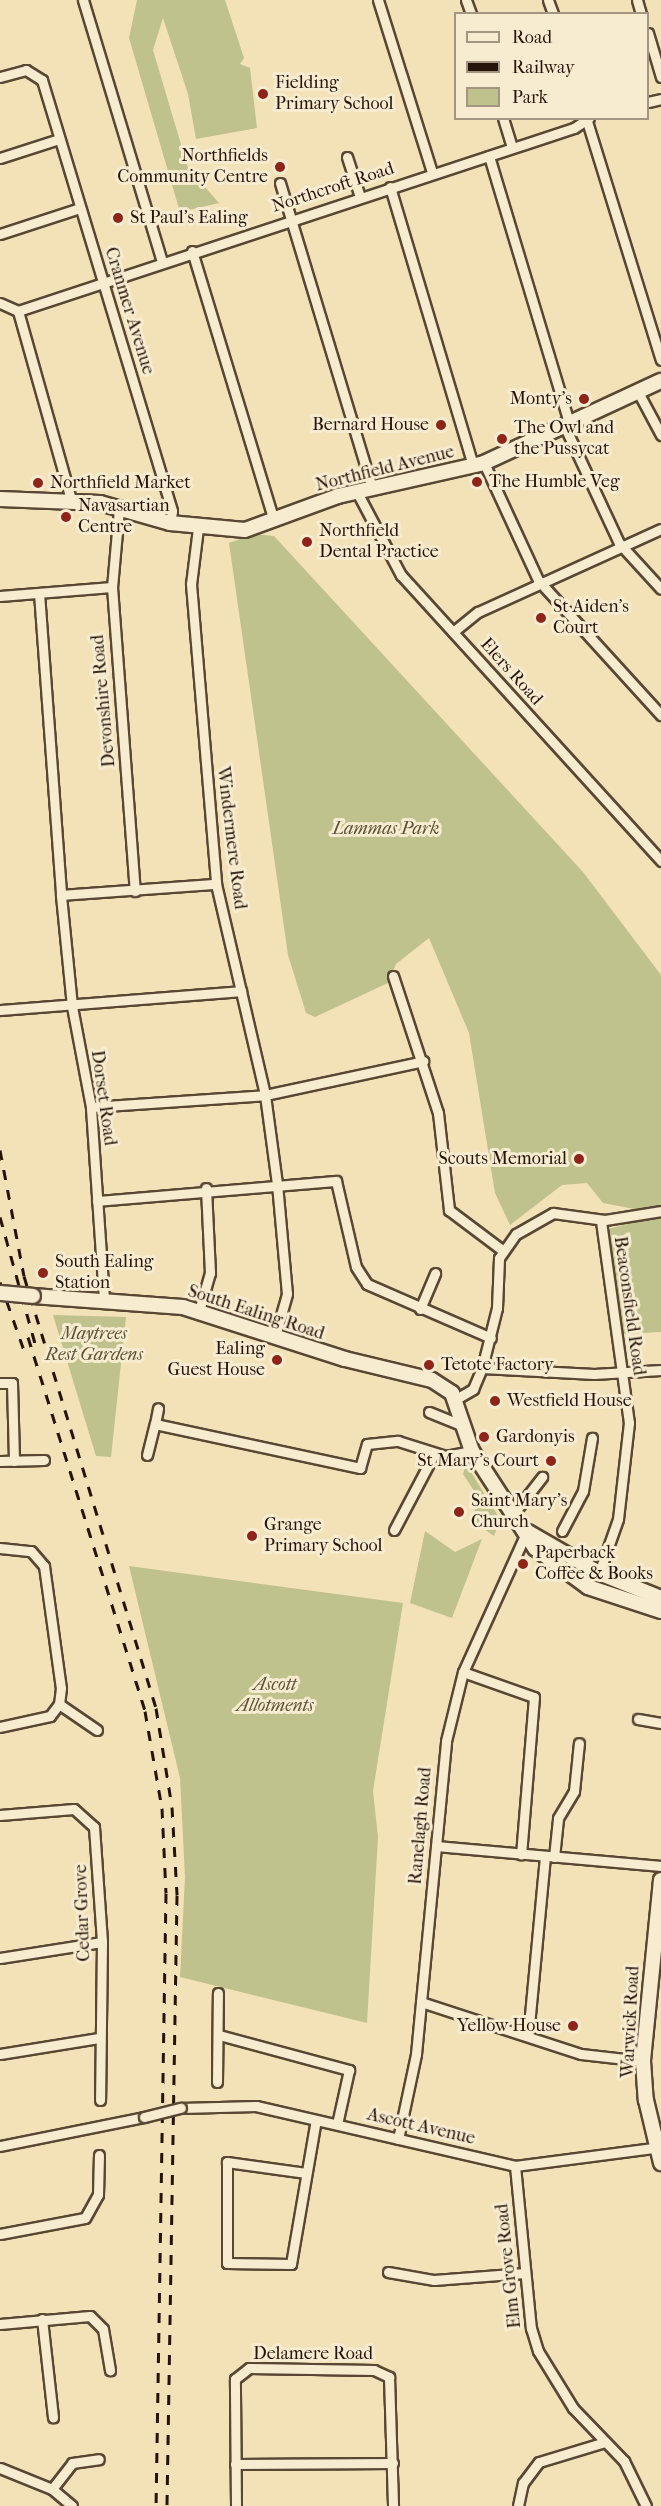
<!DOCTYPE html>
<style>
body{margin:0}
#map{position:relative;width:661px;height:2506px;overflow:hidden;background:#f3e2b7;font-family:"IM FELL French Canon",serif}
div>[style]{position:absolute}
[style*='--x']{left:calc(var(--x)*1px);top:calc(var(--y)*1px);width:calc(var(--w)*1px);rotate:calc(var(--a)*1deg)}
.green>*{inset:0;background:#bfc28c}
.roads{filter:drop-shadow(2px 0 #594734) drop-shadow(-2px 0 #594734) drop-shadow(0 2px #594734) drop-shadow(0 -2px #594734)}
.street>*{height:9px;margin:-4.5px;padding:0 4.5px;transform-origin:4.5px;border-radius:4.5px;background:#f7ecd0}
.secondary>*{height:14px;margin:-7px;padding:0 7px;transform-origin:7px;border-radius:7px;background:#f7ecd0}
.rail>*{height:3px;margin-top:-1.5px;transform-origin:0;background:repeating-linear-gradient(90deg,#261309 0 10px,transparent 0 20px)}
.bridges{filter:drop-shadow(2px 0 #594734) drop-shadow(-2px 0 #594734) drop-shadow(0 2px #594734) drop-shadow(0 -2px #594734)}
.street-bridge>*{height:9px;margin:-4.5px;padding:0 4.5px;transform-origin:4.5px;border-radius:4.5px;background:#f7ecd0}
.secondary-bridge>*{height:14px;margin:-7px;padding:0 7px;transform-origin:7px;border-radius:7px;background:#f7ecd0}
.dots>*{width:16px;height:16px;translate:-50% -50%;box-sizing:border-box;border:3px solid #f7ecd0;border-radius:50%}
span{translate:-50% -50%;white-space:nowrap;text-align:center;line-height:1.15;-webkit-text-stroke:6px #f7ecd0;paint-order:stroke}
.poi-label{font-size:18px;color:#261309}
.left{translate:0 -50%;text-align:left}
.right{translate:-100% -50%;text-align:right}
.street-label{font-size:18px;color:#261309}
.park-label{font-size:18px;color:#5c5037;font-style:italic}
.legend{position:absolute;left:454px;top:12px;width:195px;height:108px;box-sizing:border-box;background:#f7ecd0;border:2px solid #a39580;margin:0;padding:8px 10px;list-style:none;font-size:18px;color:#261309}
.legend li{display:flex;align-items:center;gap:12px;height:30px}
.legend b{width:30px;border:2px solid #a39580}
</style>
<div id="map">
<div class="green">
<div style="clip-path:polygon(137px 0,225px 0,244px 58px,240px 64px,250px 68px,257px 128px,196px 139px,188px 94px,163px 18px,153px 50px,188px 168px,219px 203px,180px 212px,129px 38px)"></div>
<div style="clip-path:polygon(254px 534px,274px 536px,583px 872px,661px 975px,661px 1207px,645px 1211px,603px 1203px,587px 1183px,562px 1185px,510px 1225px,495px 1193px,469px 1033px,429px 938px,396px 964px,388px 983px,315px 1017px,306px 1013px,288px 955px,229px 543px)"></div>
<div style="clip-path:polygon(661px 1215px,661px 1332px,624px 1334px,605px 1230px)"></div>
<div style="clip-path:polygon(53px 1315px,126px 1317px,111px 1457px,96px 1456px)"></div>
<div style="clip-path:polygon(466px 1464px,500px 1519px,494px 1536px,474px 1522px,476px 1494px,463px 1474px)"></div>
<div style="clip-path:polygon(425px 1531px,455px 1552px,482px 1539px,452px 1618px,410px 1603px)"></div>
<div style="clip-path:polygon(129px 1566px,403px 1603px,373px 1791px,378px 1837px,367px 2023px,180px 1977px,185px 1877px,180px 1778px)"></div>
</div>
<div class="roads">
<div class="street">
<div style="--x:83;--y:0;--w:273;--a:73.2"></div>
<div style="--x:378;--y:0;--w:180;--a:72.6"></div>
<div style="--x:466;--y:0;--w:15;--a:70"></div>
<div style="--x:548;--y:0;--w:15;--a:70"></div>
<div style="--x:637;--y:0;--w:15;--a:74"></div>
<div style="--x:648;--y:33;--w:46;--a:73.5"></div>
<div style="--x:0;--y:77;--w:27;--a:-15"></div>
<div style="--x:26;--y:70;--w:19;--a:32"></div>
<div style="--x:42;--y:80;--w:450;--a:73.2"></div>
<div style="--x:172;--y:511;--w:12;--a:99"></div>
<div style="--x:648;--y:102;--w:13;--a:-13"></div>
<div style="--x:503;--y:118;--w:31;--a:73"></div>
<div style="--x:586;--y:118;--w:253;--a:72.8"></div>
<div style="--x:489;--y:156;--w:279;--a:73.3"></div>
<div style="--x:347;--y:157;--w:42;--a:72"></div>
<div style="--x:0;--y:158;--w:62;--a:-17.9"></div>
<div style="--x:280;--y:183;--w:318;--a:73.2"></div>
<div style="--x:390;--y:187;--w:291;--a:73.4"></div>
<div style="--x:0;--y:234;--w:84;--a:-18"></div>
<div style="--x:192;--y:251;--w:282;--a:73.1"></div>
<div style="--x:0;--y:303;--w:20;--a:24"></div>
<div style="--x:18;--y:311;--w:585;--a:-18.22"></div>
<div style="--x:574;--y:128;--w:18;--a:-34"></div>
<div style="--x:18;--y:311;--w:196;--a:74.3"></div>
<div style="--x:638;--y:392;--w:49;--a:61.9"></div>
<div style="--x:564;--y:425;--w:130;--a:65"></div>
<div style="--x:619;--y:543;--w:62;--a:47.6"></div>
<div style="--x:484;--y:463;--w:129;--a:65.2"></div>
<div style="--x:538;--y:580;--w:183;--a:47.7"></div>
<div style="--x:357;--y:492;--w:94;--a:62.1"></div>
<div style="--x:401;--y:575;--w:387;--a:47.7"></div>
<div style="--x:119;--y:509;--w:78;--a:95.1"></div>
<div style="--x:112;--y:587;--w:305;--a:85.7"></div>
<div style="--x:198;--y:528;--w:56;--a:97.1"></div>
<div style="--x:191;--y:584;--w:301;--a:85.2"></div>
<div style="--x:216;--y:884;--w:217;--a:76.9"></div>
<div style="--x:265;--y:1095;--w:90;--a:82.3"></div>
<div style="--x:277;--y:1184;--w:110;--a:84.8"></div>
<div style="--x:287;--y:1294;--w:44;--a:105.9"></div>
<div style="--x:39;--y:593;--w:303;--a:85.8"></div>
<div style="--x:0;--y:596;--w:112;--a:-4.6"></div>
<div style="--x:453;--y:632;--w:32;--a:-39"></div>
<div style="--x:478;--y:612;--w:201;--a:-24.4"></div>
<div style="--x:393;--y:976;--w:144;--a:71.8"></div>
<div style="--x:438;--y:1113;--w:98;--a:83.5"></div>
<div style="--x:449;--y:1210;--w:66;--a:37"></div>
<div style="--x:0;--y:1010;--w:242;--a:-4.5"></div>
<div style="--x:91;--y:1107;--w:174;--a:-3.9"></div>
<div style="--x:265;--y:1095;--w:162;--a:-12.1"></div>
<div style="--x:97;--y:1201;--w:240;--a:-4.8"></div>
<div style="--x:336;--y:1181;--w:88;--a:76.9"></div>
<div style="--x:356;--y:1267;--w:20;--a:57"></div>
<div style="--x:367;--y:1284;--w:135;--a:23.5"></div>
<div style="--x:104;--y:1299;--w:192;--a:-93.9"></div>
<div style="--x:91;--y:1107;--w:103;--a:-100.7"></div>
<div style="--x:72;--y:1006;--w:112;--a:-95.7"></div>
<div style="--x:61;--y:895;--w:155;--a:-4.1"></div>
<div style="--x:420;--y:1309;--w:39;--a:-67"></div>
<div style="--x:199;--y:1311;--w:40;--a:-74"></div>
<div style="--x:210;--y:1273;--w:85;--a:-92.7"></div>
<div style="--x:482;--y:1368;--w:112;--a:3.1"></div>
<div style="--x:594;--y:1374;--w:67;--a:-3.4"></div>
<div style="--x:0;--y:1383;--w:12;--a:0"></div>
<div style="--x:12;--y:1383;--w:78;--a:88.5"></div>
<div style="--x:456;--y:1399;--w:20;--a:-30"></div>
<div style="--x:473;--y:1389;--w:23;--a:-67"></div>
<div style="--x:482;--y:1368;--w:62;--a:-76"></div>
<div style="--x:497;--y:1308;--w:50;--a:-87.7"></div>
<div style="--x:499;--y:1258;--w:29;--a:-55"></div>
<div style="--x:516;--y:1234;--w:43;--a:-29.6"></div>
<div style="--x:553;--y:1213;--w:52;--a:7.7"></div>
<div style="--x:605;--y:1220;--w:57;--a:-9.1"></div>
<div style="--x:429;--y:1412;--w:38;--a:22"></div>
<div style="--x:155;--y:1424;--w:16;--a:-79"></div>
<div style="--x:147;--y:1455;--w:32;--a:-76"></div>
<div style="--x:155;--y:1424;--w:210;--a:12.1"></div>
<div style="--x:360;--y:1468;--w:25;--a:-74"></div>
<div style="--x:367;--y:1444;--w:31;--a:-6"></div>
<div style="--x:398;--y:1441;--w:50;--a:17.4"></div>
<div style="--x:446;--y:1456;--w:26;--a:-11"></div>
<div style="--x:0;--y:1461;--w:44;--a:-1.3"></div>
<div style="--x:514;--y:1513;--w:46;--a:-52.1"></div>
<div style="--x:394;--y:1530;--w:86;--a:-62.2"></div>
<div style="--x:562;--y:1531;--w:45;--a:-62.3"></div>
<div style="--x:583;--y:1491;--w:54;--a:-80.4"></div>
<div style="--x:0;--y:1548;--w:31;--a:6"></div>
<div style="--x:31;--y:1551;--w:20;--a:49"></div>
<div style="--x:44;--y:1566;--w:123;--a:82.1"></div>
<div style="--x:61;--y:1688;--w:16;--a:97"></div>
<div style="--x:59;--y:1704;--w:15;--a:127"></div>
<div style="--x:50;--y:1716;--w:51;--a:167.6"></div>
<div style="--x:599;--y:1573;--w:57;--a:-70.6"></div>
<div style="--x:618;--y:1519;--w:97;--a:-83.5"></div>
<div style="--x:629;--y:1423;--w:205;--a:-97.9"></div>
<div style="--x:463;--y:1672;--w:75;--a:19.4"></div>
<div style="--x:534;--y:1697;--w:158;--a:94.7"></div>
<div style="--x:59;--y:1704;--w:46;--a:34.4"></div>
<div style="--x:638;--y:1719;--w:23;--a:10"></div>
<div style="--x:0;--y:1815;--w:74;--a:-4.6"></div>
<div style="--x:74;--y:1809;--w:27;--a:42"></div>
<div style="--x:94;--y:1827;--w:115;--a:86"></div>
<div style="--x:102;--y:1942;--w:158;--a:90.7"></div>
<div style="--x:436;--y:1846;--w:226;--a:5.1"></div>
<div style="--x:554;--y:1857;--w:39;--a:-84"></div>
<div style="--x:558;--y:1818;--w:31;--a:-59"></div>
<div style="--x:574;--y:1791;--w:48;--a:-84.1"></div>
<div style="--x:0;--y:1958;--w:103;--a:-8.9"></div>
<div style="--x:421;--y:2002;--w:168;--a:18"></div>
<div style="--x:581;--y:2054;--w:62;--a:6.4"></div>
<div style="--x:219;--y:2035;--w:135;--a:15.1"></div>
<div style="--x:349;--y:2070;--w:55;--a:102.5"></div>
<div style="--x:528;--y:2036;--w:180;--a:-84.6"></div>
<div style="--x:0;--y:2054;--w:100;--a:-9.2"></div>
<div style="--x:217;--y:2082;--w:89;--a:-89.4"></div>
<div style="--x:181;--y:2108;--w:75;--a:-1.5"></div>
<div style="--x:256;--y:2106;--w:266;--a:13"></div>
<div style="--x:515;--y:2166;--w:147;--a:-7.4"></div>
<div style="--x:398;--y:2139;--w:87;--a:-78"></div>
<div style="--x:416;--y:2054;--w:314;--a:-84.5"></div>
<div style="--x:446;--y:1741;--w:71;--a:-76.2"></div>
<div style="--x:463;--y:1672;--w:155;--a:-65.6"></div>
<div style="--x:0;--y:2146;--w:147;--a:-11.4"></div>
<div style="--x:515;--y:2166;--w:163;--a:84.4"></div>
<div style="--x:531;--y:2328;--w:24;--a:73"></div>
<div style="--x:538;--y:2351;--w:67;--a:58.4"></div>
<div style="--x:573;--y:2408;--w:74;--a:46.1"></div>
<div style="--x:624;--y:2461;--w:50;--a:63.9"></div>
<div style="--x:306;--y:2173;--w:80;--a:-172.1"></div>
<div style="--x:227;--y:2162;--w:101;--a:90"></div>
<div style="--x:227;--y:2263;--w:64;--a:0.9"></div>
<div style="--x:291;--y:2264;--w:146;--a:-80.2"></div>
<div style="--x:0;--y:2234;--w:86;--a:-10.7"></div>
<div style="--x:85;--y:2218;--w:26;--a:-61"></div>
<div style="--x:98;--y:2195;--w:40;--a:-88.6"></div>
<div style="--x:388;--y:2272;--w:47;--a:9.9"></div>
<div style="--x:434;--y:2280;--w:91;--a:-4.4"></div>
<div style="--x:42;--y:2319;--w:99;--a:83.6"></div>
<div style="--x:0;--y:2324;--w:90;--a:-5.1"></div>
<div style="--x:90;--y:2316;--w:18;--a:45"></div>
<div style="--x:103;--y:2329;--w:42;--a:80.3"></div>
<div style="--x:235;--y:2464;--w:158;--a:-0.4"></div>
<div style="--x:0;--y:2468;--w:56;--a:22"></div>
<div style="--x:52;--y:2489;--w:26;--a:40"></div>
<div style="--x:52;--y:2489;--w:33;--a:-52"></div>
<div style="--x:72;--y:2463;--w:27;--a:-8"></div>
<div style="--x:236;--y:2506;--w:127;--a:-90.5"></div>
<div style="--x:235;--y:2379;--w:18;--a:-38"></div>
<div style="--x:249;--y:2368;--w:125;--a:0.9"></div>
<div style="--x:374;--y:2370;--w:17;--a:25"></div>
<div style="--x:389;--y:2377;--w:129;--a:88.2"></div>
<div style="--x:518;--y:2506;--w:24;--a:-78"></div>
<div style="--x:523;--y:2483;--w:26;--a:-53"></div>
<div style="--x:539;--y:2462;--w:69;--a:-16.9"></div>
</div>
<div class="secondary">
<div style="--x:0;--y:499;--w:100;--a:2.3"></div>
<div style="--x:100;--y:503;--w:73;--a:15.9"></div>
<div style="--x:170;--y:523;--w:75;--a:5.3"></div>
<div style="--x:245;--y:530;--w:99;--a:-20.1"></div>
<div style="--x:338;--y:496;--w:150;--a:-12.7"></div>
<div style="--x:484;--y:463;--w:195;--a:-24.9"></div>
<div style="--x:33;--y:1296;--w:150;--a:4.2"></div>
<div style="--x:183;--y:1307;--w:170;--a:17.8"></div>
<div style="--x:345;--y:1359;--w:89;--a:13.6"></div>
<div style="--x:432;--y:1380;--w:24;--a:33"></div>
<div style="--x:452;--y:1393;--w:61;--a:71"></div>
<div style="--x:472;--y:1451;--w:116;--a:57"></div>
<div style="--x:535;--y:1548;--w:66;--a:36.3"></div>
<div style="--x:588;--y:1587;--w:77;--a:18.2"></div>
<div style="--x:528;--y:1532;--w:82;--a:30"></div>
<div style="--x:599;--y:1573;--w:67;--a:22"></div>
<div style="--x:661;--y:1880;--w:182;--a:95.7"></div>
<div style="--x:643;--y:2061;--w:39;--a:86"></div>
<div style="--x:646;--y:2100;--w:65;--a:76.6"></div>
</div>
</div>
<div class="rail">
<div style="--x:0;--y:1150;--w:128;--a:79.2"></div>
<div style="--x:24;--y:1276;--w:452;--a:73"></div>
<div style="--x:156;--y:1708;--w:100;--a:80.8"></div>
<div style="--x:172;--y:1807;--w:88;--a:86.7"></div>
<div style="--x:177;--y:1895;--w:611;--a:90.94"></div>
<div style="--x:0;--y:1217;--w:131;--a:74.5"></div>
<div style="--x:0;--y:1282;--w:72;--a:70.6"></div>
<div style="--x:28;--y:1337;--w:392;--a:72.6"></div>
<div style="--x:145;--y:1711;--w:98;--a:80.1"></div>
<div style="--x:162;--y:1808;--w:85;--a:87.3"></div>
<div style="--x:166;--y:1893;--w:613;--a:90.93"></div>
</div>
<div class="bridges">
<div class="street-bridge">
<div style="--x:144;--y:2117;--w:38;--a:-14"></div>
</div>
<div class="secondary-bridge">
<div style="--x:0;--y:1293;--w:33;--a:5"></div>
</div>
</div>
<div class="dots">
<div style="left:263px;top:94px;background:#8f2418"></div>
<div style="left:280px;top:167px;background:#8f2418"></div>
<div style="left:118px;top:218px;background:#8f2418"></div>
<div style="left:584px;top:399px;background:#8f2418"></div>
<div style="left:441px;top:425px;background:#8f2418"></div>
<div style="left:502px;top:439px;background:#8f2418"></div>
<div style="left:477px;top:482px;background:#8f2418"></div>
<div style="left:38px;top:483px;background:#8f2418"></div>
<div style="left:66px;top:517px;background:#8f2418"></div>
<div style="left:307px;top:542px;background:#8f2418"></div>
<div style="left:541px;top:618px;background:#8f2418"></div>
<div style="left:579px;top:1159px;background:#8f2418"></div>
<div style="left:43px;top:1273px;background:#8f2418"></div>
<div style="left:277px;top:1360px;background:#8f2418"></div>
<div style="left:429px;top:1365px;background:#8f2418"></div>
<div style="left:495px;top:1401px;background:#8f2418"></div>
<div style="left:484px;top:1437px;background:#8f2418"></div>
<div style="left:551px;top:1461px;background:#8f2418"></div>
<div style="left:459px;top:1512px;background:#8f2418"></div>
<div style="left:252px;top:1536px;background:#8f2418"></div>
<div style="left:523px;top:1564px;background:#8f2418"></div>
<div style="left:573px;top:2026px;background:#8f2418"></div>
</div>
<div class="poi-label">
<span class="left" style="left:275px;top:94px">Fielding<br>Primary School</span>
<span class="right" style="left:268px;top:167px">Northfields<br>Community Centre</span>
<span class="left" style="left:130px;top:218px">St Paul's Ealing</span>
<span class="right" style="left:572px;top:399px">Monty's</span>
<span class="right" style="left:429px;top:425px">Bernard House</span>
<span class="left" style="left:514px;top:439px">The Owl and<br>the Pussycat</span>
<span class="left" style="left:489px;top:482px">The Humble Veg</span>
<span class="left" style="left:50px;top:483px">Northfield Market</span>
<span class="left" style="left:78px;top:517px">Navasartian<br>Centre</span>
<span class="left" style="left:319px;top:542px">Northfield<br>Dental Practice</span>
<span class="left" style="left:553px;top:618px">St Aiden's<br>Court</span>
<span class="right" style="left:567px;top:1159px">Scouts Memorial</span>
<span class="left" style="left:55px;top:1273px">South Ealing<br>Station</span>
<span class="right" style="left:265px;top:1360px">Ealing<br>Guest House</span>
<span class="left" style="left:441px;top:1365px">Tetote Factory</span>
<span class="left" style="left:507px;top:1401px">Westfield House</span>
<span class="left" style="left:496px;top:1437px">Gardonyis</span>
<span class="right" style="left:539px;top:1461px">St Mary's Court</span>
<span class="left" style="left:471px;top:1512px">Saint Mary's<br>Church</span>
<span class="left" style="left:264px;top:1536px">Grange<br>Primary School</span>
<span class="left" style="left:535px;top:1564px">Paperback<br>Coffee &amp; Books</span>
<span class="right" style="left:561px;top:2026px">Yellow House</span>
</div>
<div class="street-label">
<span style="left:333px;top:188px;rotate:-18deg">Northcroft Road</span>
<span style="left:129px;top:311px;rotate:73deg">Cranmer Avenue</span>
<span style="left:385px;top:469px;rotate:-14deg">Northfield Avenue</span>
<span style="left:511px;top:672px;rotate:48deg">Elers Road</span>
<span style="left:104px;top:701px;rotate:-95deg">Devonshire Road</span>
<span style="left:231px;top:838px;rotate:83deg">Windermere Road</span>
<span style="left:103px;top:1098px;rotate:82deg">Dorset Road</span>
<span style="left:629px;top:1306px;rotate:82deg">Beaconsfield Road</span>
<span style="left:256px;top:1313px;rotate:18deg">South Ealing Road</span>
<span style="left:421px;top:1826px;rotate:-85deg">Ranelagh Road</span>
<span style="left:83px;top:1913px;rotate:-92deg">Cedar Grove</span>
<span style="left:631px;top:2022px;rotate:-87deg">Warwick Road</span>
<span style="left:421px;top:2127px;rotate:13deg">Ascott Avenue</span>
<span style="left:509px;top:2266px;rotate:-96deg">Elm Grove Road</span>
<span style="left:313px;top:2354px">Delamere Road</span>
</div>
<div class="park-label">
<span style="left:386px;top:829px">Lammas Park</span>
<span style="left:94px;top:1345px">Maytrees<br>Rest Gardens</span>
<span style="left:275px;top:1696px">Ascott<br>Allotments</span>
</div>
<ul class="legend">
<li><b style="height:8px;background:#f7ecd0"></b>Road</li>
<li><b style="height:8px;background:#261309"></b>Railway</li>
<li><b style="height:16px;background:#bfc28c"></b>Park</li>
</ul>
</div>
